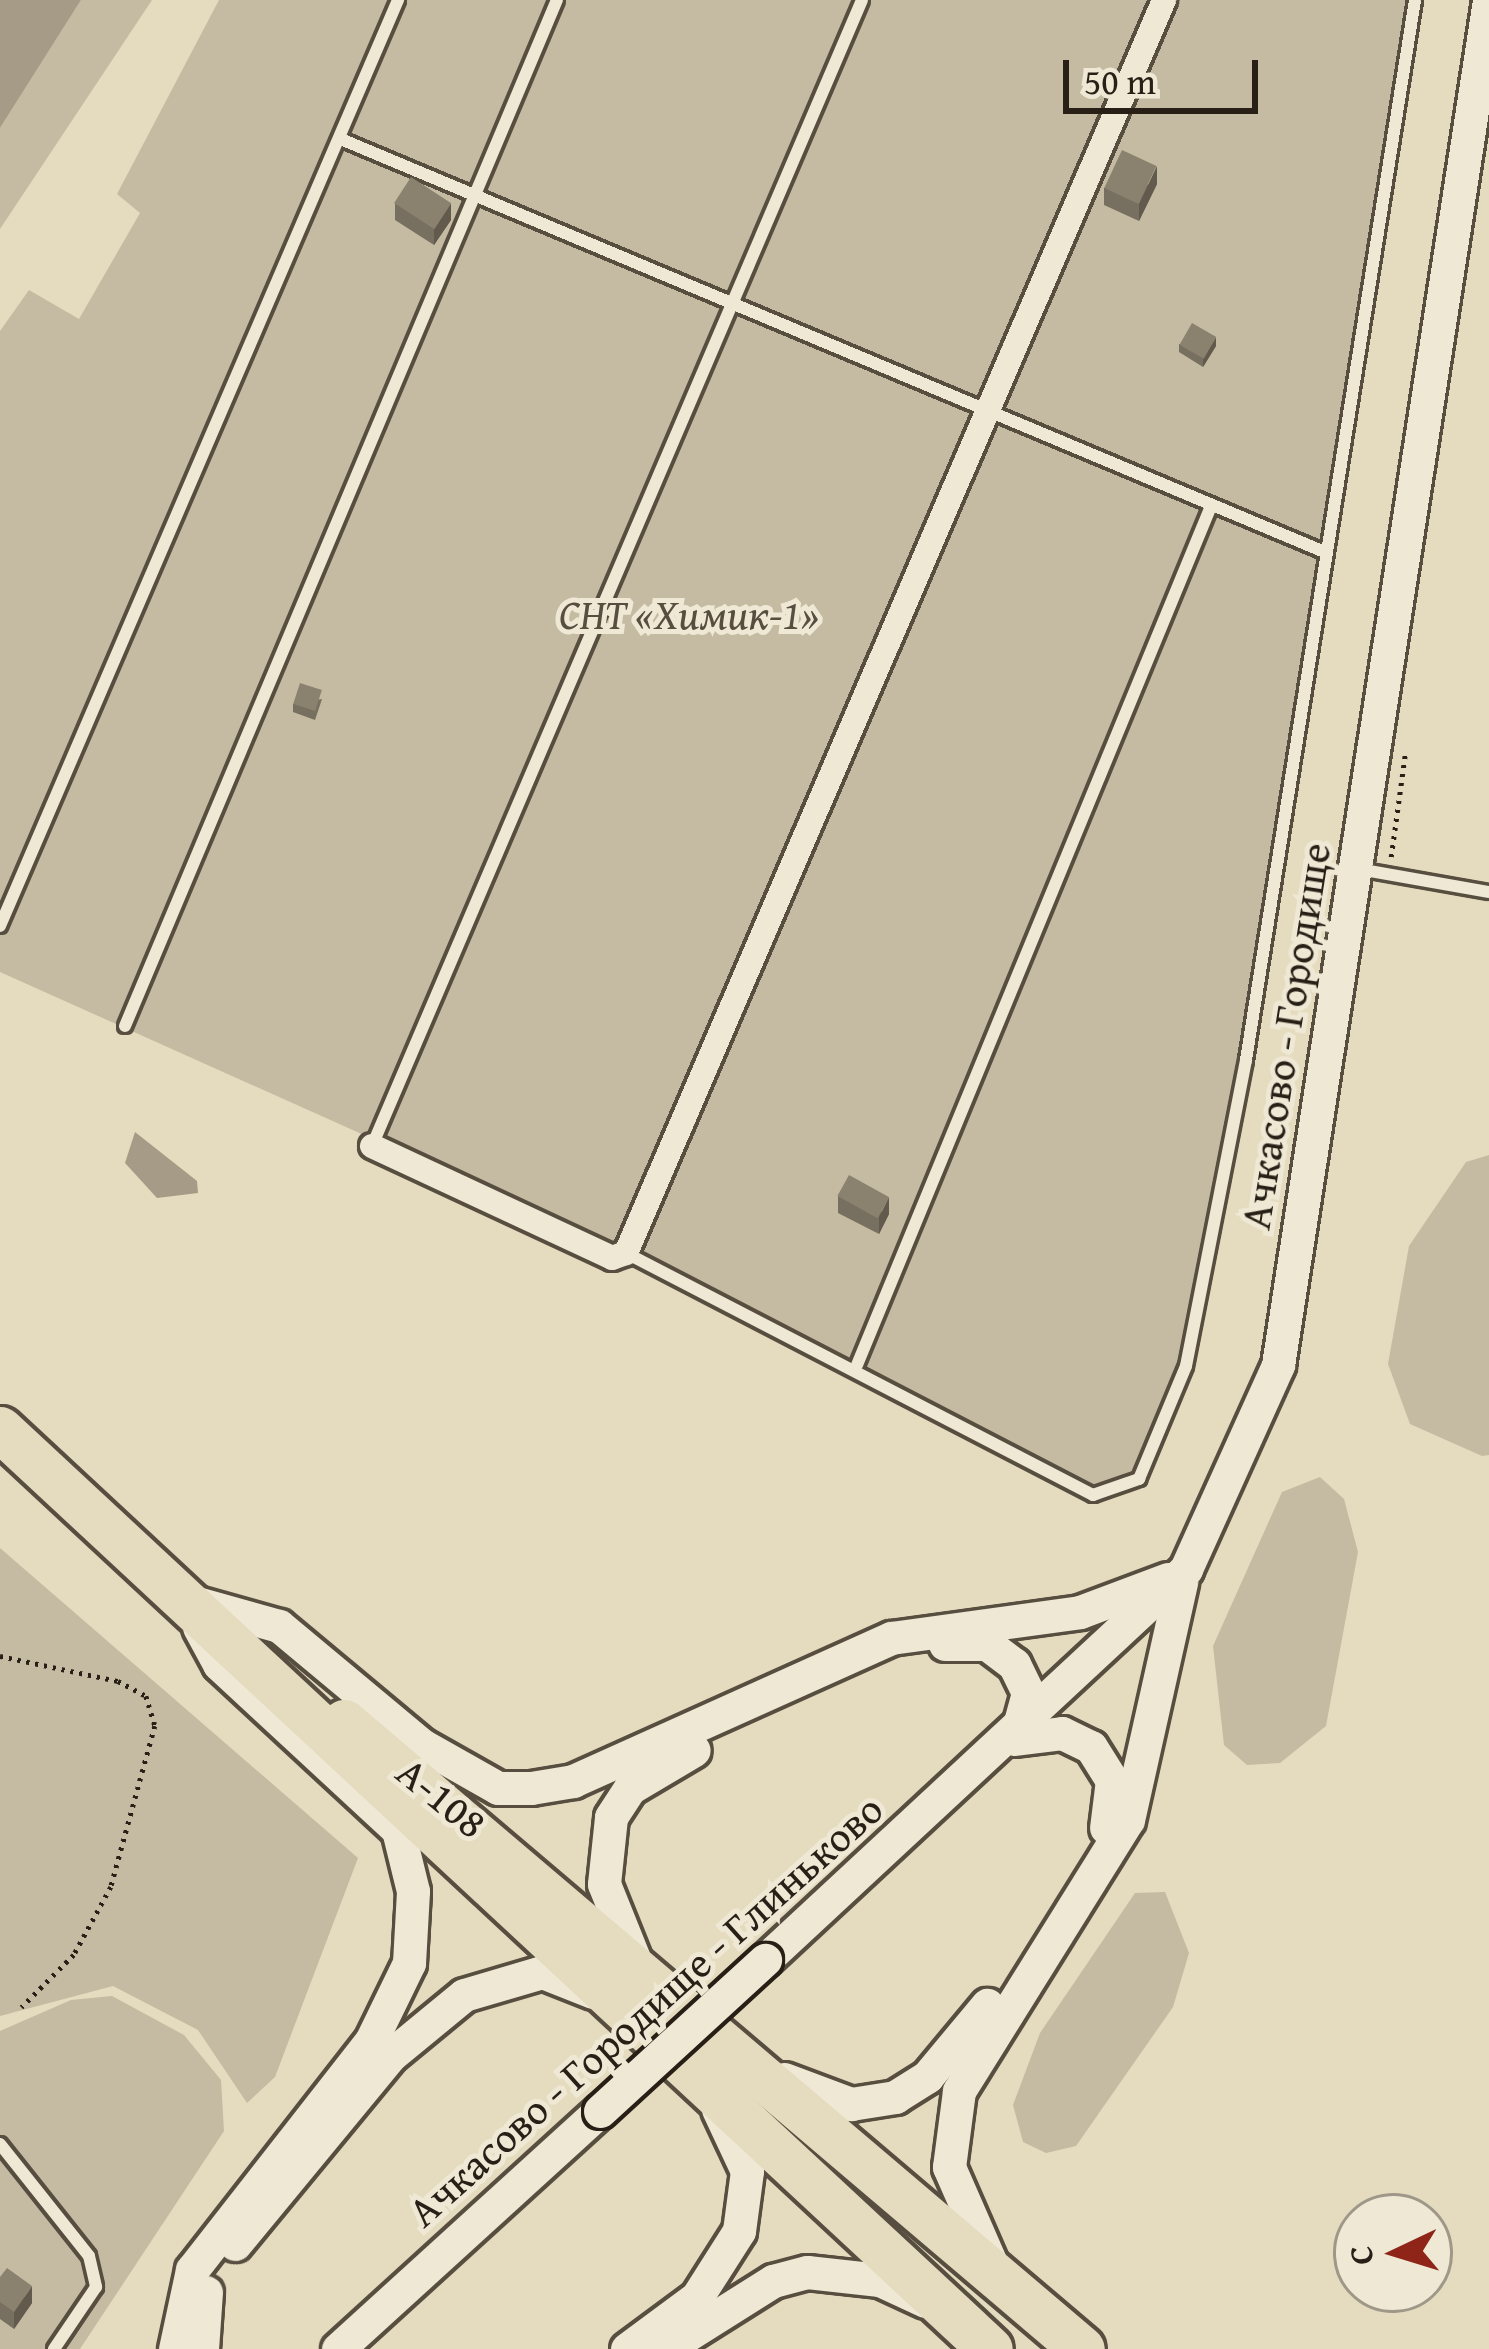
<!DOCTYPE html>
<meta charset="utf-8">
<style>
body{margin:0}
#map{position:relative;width:1489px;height:2349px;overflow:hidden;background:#e5dbbf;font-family:"Gentium Book Plus",serif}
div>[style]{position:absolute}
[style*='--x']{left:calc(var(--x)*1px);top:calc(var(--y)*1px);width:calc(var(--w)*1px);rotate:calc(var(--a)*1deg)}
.green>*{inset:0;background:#c5bba2}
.water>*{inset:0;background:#a59b86}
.path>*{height:4.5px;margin-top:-2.25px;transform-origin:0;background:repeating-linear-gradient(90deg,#281f16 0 3px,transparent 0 9px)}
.roads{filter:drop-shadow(3px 0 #574e40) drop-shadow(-3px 0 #574e40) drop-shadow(0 3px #574e40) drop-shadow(0 -3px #574e40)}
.lane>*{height:12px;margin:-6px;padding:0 6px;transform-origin:6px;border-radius:6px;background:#eee8d5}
.street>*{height:24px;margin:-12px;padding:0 12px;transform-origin:12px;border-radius:12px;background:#eee8d5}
.secondary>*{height:33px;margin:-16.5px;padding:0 16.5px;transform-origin:16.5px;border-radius:16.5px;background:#eee8d5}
.highway>*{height:45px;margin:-22.5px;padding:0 22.5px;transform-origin:22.5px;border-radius:22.5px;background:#e5dbbf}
.bridges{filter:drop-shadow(3px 0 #281f16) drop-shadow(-3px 0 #281f16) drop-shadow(0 3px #281f16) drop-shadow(0 -3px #281f16)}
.secondary-bridge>*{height:33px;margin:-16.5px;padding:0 16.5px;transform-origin:16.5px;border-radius:16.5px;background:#eee8d5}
.wall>*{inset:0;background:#776f5f}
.shaded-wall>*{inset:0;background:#615a4d}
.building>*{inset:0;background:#8a816e;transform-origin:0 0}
span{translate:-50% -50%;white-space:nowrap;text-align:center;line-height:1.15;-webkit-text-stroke:10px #eee8d5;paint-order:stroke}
.park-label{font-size:42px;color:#574e40;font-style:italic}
.street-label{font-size:42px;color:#281f16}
.north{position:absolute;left:1333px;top:2193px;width:120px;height:120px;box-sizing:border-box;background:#eee8d5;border:3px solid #9f9889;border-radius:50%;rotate:266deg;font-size:33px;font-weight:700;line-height:48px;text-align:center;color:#281f16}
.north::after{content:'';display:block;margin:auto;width:42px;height:54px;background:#8f2418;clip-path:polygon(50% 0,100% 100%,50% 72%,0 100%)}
.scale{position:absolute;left:1063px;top:60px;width:195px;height:54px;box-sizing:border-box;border:6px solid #281f16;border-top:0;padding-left:15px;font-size:36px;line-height:42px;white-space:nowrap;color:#281f16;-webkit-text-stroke:9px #eee8d5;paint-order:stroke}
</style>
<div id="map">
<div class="green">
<div style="clip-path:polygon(81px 0,152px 0,0 229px,0 128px)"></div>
<div style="clip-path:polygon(219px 0,1415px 0,1246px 1060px,1186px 1366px,1139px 1479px,1093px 1495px,627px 1253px,0 972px,0 331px,29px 290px,79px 319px,140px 213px,117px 194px)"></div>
<div style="clip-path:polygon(1489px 1155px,1489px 1455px,1482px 1456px,1410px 1424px,1388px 1364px,1409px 1246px,1466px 1162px)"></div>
<div style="clip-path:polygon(1320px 1477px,1344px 1499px,1358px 1552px,1326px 1726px,1280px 1763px,1247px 1765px,1224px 1745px,1213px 1646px,1282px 1492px)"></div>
<div style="clip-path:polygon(0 1548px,358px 1858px,275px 2077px,247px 2103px,198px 2030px,113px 1986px,0 2016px)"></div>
<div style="clip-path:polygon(1165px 1892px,1189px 1953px,1173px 2007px,1076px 2146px,1046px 2153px,1023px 2142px,1013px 2105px,1040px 2033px,1135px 1893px)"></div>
<div style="clip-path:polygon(112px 1996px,184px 2035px,221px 2080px,224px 2131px,80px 2349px,0 2349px,0 2031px,71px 2000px)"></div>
</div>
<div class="water">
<div style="clip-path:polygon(0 0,81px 0,0 128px)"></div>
<div style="clip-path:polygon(135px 1132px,197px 1181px,198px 1193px,157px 1198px,125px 1163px)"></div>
</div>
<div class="path">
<div style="--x:1391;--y:857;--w:103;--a:-82.2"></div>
<div style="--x:0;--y:1656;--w:121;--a:12"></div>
<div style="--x:118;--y:1681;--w:32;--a:28"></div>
<div style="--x:146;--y:1696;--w:31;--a:73"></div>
<div style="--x:155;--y:1726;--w:167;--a:105.3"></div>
<div style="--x:111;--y:1887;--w:77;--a:118.6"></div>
<div style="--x:74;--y:1955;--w:74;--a:135"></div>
</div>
<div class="roads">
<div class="lane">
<div style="--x:343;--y:140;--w:1062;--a:22.77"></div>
<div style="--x:1358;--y:869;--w:133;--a:10"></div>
<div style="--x:0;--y:926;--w:1008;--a:-66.74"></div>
<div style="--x:125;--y:1026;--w:1113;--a:-67.17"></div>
<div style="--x:372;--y:1146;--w:1246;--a:-66.85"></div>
<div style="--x:626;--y:1253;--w:526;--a:27.39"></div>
<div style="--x:1093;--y:1495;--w:49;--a:-19.2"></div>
<div style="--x:1139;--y:1479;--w:122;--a:-67.4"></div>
<div style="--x:1186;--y:1366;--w:312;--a:-78.9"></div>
<div style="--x:1246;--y:1060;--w:1073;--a:-80.94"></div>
<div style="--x:857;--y:1365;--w:929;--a:-67.6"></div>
<div style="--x:0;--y:2144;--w:143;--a:51.5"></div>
<div style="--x:89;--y:2256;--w:32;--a:77"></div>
<div style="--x:96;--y:2287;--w:75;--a:124.1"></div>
</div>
<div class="street">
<div style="--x:372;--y:1146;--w:265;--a:25"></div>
<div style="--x:612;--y:1258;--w:15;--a:-20"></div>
<div style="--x:626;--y:1253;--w:1364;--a:-66.76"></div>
</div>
<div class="secondary">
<div style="--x:190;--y:1601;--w:92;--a:15.7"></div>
<div style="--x:279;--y:1626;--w:186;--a:39.8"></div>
<div style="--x:422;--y:1745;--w:87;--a:29.5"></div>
<div style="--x:498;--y:1788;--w:33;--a:0"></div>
<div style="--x:531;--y:1788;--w:43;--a:-9.5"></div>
<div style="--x:573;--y:1781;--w:349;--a:-24.2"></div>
<div style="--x:891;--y:1638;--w:191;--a:-7.8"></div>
<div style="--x:1080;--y:1612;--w:94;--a:-20.6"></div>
<div style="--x:945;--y:1644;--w:42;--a:0"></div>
<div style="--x:987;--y:1644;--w:34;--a:37"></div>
<div style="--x:1014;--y:1664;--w:32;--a:64"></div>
<div style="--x:1028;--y:1693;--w:41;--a:105.4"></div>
<div style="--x:1015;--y:1739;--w:47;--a:-7.3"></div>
<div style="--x:1062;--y:1733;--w:32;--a:26"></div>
<div style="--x:1091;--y:1747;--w:39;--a:58"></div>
<div style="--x:1112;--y:1780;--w:48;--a:97.1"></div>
<div style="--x:765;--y:1960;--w:575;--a:-42.88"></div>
<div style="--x:1186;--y:1569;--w:224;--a:-65.7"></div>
<div style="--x:1278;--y:1365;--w:1381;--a:-81.21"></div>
<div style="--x:635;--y:1961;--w:83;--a:-111.9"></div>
<div style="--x:604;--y:1884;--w:67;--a:-84"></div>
<div style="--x:611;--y:1817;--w:35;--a:-57"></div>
<div style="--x:630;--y:1788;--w:74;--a:-30.7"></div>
<div style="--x:784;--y:2079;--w:72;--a:20.5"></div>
<div style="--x:851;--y:2104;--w:45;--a:-9"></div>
<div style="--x:895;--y:2097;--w:38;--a:-32"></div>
<div style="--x:927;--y:2077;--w:94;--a:-50.2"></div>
<div style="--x:235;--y:2244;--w:245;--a:-50.5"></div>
<div style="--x:391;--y:2055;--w:94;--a:-39.4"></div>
<div style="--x:464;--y:1995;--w:81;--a:-16.4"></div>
<div style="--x:542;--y:1972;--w:55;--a:21.4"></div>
<div style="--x:991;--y:2263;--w:105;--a:-113.6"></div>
<div style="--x:949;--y:2167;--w:77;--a:-82.5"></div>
<div style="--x:959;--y:2091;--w:319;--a:-58.1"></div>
<div style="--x:1128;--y:1820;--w:244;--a:-77.4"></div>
<div style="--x:175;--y:2349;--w:81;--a:-77.9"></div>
<div style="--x:192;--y:2270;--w:291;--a:-52"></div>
<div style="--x:371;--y:2041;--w:87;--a:-64"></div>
<div style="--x:409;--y:1963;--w:72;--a:-86.8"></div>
<div style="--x:413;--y:1891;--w:63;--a:-103.8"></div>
<div style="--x:398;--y:1830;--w:244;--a:-137.2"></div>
<div style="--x:219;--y:1664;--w:42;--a:-118.4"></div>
<div style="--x:202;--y:2349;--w:57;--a:-86"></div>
<div style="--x:338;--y:2349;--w:354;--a:-42.3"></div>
<div style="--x:627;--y:2349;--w:87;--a:-36.6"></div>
<div style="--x:697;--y:2297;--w:78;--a:-57.5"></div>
<div style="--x:739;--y:2231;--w:61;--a:-82.4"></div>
<div style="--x:747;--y:2171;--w:68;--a:-115.1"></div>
<div style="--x:665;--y:2349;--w:128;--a:-32.2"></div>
<div style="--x:773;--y:2281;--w:35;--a:-15"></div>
<div style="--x:807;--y:2272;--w:73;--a:6.3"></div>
<div style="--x:880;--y:2280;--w:50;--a:25"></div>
</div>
<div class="highway">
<div style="--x:0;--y:1429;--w:1351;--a:42.9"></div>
<div style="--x:344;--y:1722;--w:968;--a:40.35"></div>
</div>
</div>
<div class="bridges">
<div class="secondary-bridge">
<div style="--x:600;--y:2111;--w:224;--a:-42.5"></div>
</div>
</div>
<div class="wall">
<div style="clip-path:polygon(1157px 184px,1139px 221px,1104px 205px,1104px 188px)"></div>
<div style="clip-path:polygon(395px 203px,451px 220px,434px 245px,395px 220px)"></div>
<div style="clip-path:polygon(1179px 344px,1216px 346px,1203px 367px,1179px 352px)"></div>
<div style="clip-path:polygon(322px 699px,315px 720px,293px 712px,293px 704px)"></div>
<div style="clip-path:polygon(838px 1196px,889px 1214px,879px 1234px,838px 1213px)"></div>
<div style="clip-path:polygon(0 2277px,32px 2303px,14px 2329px,0 2319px)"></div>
</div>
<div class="shaded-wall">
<div style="clip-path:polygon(1157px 166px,1157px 184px,1139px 221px,1139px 204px)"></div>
<div style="clip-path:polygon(451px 203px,451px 220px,434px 245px,434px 228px)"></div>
<div style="clip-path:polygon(1216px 337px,1216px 346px,1203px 367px,1203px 359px)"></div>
<div style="clip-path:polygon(889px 1197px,889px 1214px,879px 1234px,879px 1217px)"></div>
<div style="clip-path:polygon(32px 2286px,32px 2303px,14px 2329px,14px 2312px)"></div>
</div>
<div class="building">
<div style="left:1122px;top:150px;width:38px;height:42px;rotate:25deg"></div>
<div style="left:411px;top:177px;width:48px;height:31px;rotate:33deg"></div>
<div style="left:1192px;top:323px;width:28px;height:25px;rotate:30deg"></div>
<div style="left:300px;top:683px;width:23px;height:22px;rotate:18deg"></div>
<div style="left:849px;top:1175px;width:46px;height:24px;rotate:29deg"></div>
<div style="clip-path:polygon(7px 2268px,32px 2286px,14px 2312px,0 2302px,0 2277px)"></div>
</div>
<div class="park-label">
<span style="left:689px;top:614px">СНТ «Химик-1»</span>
</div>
<div class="street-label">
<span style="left:1285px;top:1036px;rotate:-81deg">Ачкасово - Городище</span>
<span style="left:442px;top:1797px;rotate:39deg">А-108</span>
<span style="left:645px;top:2010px;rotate:-42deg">Ачкасово - Городище - Глиньково</span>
</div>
<div class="north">С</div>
<div class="scale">50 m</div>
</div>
